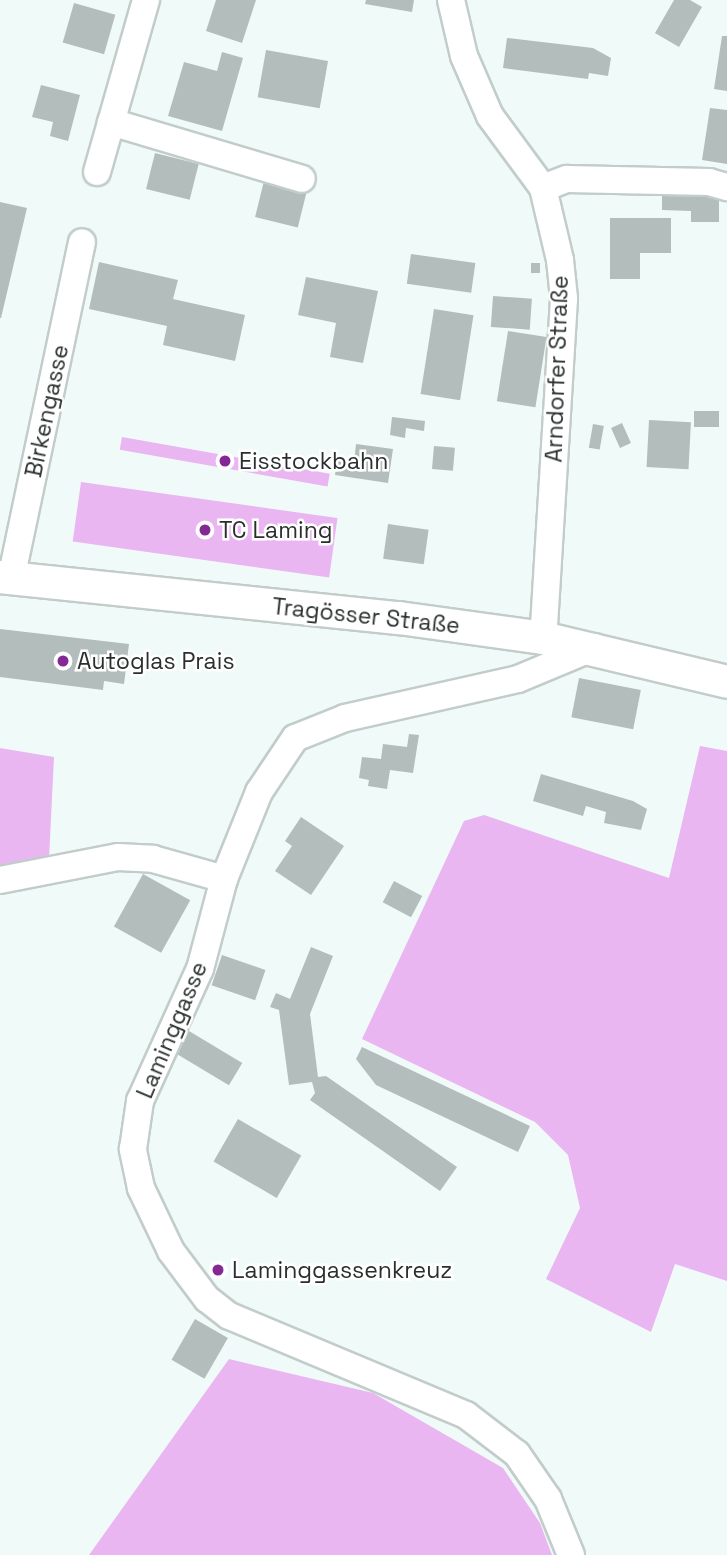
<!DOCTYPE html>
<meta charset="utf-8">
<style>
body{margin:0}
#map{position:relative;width:727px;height:1555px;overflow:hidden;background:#f0fbf9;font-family:"Space Grotesk",sans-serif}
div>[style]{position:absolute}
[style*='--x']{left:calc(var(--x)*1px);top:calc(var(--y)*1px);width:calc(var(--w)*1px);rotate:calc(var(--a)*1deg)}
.green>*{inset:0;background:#e9b6f2;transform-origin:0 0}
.building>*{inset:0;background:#b3bdbb;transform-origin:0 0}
.roads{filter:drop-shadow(2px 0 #c2cdcb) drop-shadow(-2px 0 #c2cdcb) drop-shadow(0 2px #c2cdcb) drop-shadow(0 -2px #c2cdcb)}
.minor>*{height:26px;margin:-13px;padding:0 13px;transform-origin:13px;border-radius:13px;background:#fff}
.major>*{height:32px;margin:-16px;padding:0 16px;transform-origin:16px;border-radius:16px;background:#fff}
.dots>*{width:19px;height:19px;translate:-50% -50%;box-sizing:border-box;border:4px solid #fff;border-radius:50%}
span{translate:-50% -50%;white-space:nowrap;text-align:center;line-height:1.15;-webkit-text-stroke:5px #fff;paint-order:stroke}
.street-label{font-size:23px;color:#2a2f2e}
.poi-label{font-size:23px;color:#2a2f2e}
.left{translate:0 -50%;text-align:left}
</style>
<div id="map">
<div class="green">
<div style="left:122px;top:437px;width:211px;height:13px;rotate:10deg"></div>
<div style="left:81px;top:482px;width:259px;height:60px;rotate:8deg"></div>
<div style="clip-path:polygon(700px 746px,727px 751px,727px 1281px,675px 1264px,651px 1332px,546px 1279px,580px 1208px,568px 1155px,535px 1122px,362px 1039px,464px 821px,484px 815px,669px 878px)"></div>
<div style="clip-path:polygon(0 748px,54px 757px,49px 859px,0 889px)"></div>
<div style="clip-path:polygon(229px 1359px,373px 1393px,503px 1468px,540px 1523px,552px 1555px,89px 1555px)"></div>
</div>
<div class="building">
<div style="clip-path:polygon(216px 0,256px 0,242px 43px,206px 31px)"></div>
<div style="clip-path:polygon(366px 0,414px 0,412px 12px,365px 4px)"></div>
<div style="clip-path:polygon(674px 0,690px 0,702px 7px,679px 47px,655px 33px)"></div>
<div style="left:74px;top:3px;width:43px;height:41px;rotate:16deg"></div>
<div style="clip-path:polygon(722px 36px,727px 36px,727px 91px,714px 89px)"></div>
<div style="clip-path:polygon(507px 38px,593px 48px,611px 58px,608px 76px,589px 73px,588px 79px,503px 68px)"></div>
<div style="left:266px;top:50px;width:63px;height:48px;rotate:10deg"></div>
<div style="clip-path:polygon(222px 52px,243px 58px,222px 131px,168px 116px,184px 62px,217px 71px)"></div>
<div style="clip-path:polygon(41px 85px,80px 95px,68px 141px,50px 136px,53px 122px,32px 117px)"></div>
<div style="clip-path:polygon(710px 108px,727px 110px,727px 164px,702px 160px)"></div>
<div style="left:155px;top:153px;width:45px;height:37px;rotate:14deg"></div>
<div style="left:264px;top:181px;width:44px;height:37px;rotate:14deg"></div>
<div style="clip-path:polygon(662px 192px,719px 192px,719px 222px,691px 222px,691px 211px,662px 210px)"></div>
<div style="clip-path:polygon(0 202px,27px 208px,1px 318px,0 318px)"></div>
<div style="clip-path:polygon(610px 218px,671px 218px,671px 253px,640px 253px,640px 279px,610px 279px)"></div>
<div style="left:411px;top:254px;width:65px;height:30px;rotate:8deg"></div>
<div style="clip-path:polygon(99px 262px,178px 280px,173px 299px,245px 315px,235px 361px,163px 345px,167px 326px,89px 309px)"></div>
<div style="left:540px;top:263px;width:10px;height:9px;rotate:90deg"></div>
<div style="clip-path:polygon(306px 277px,378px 291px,363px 363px,330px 357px,336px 323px,298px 315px)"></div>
<div style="left:493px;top:296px;width:39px;height:31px;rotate:4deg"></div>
<div style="left:434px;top:309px;width:40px;height:86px;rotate:9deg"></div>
<div style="left:508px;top:331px;width:39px;height:71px;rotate:9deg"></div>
<div style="left:694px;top:411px;width:25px;height:16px"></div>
<div style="clip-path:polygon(392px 417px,425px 421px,424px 431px,406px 428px,405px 438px,390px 435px)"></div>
<div style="left:649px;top:420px;width:42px;height:47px;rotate:3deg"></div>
<div style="left:622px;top:423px;width:22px;height:12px;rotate:66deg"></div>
<div style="left:593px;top:424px;width:11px;height:24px;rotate:10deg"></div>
<div style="clip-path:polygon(356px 444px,393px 449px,388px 483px,335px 475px,337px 461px,354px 463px)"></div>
<div style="left:434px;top:446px;width:21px;height:23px;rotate:5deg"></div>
<div style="left:388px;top:524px;width:41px;height:35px;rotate:8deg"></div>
<div style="clip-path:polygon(0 629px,129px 644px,124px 684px,104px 681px,103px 690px,0 677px)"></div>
<div style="left:579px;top:678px;width:63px;height:40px;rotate:11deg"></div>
<div style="clip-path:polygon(409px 734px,419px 735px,413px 773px,390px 770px,387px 789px,368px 786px,369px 780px,359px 778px,362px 757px,381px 759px,383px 744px,407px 747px)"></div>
<div style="clip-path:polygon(541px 774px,633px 801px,647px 809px,641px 830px,604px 823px,606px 812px,586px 806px,583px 816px,533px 801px)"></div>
<div style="clip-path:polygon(301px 817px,344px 846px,311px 895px,275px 871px,292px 846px,285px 841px)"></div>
<div style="left:143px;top:874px;width:54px;height:60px;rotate:29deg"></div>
<div style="left:394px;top:881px;width:32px;height:24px;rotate:28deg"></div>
<div style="clip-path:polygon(311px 947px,333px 956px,310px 1014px,318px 1077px,326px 1076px,457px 1167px,440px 1191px,310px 1100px,315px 1093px,312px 1082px,289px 1085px,279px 1010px,270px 1007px,276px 993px,290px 999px)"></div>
<div style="left:222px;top:955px;width:46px;height:32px;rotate:19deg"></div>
<div style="left:184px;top:1028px;width:68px;height:26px;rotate:31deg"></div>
<div style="clip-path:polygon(362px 1047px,530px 1126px,518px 1152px,376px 1085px,356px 1059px)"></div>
<div style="left:238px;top:1119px;width:73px;height:49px;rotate:30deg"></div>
<div style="left:195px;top:1319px;width:38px;height:47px;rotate:30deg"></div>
</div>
<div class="roads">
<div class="minor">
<div style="--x:451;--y:0;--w:57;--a:76.9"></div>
<div style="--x:464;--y:56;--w:65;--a:66.6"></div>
<div style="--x:490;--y:116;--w:89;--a:53.6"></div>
<div style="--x:543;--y:188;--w:74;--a:76.7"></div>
<div style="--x:560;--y:260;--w:39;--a:84"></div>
<div style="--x:564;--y:299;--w:340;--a:93.5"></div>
<div style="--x:111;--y:122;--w:199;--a:16.6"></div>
<div style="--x:97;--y:172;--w:179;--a:-74.1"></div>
<div style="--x:543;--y:188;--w:26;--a:-21"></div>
<div style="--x:567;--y:179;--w:142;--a:1.2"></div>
<div style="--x:709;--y:182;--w:19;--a:16"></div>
<div style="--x:11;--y:579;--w:344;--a:-78.1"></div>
<div style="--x:0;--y:880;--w:120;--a:-11"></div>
<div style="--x:118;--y:857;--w:35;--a:3"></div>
<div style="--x:153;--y:859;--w:74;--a:15.7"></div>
<div style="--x:571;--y:1555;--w:61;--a:-112.3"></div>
<div style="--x:548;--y:1499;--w:55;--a:-124.6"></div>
<div style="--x:517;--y:1454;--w:64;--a:-142.6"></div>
<div style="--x:466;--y:1415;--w:257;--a:-157.3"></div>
<div style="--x:229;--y:1316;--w:28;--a:-142"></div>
<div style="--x:207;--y:1299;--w:60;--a:-126.9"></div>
<div style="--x:171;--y:1251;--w:70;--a:-115.5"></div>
<div style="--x:141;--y:1188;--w:40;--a:-102"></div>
<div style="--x:133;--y:1149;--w:49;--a:-81.7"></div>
<div style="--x:140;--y:1101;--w:145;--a:-65.6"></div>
<div style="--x:200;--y:969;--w:93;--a:-75.1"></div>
<div style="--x:224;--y:879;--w:94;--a:-68.1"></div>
<div style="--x:259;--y:792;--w:65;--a:-56.3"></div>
<div style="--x:295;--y:738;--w:54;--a:-21.8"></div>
<div style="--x:345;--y:718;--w:177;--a:-12.7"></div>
<div style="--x:518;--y:679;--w:83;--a:-22.6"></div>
</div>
<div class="major">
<div style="--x:0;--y:577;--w:401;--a:5.9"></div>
<div style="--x:399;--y:618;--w:145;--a:7.9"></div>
<div style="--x:543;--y:638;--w:189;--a:13.4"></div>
</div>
</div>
<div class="dots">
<div style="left:225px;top:461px;background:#842893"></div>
<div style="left:205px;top:530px;background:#842893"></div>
<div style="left:63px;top:661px;background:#842893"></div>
<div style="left:218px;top:1270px;background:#842893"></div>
</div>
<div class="street-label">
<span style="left:557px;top:369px;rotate:-88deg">Arndorfer Straße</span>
<span style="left:47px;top:411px;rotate:-78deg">Birkengasse</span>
<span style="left:366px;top:616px;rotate:6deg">Tragösser Straße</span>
<span style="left:172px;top:1030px;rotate:-67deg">Laminggasse</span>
</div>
<div class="poi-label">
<span class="left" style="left:239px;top:461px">Eisstockbahn</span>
<span class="left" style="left:219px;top:530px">TC Laming</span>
<span class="left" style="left:77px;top:661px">Autoglas Prais</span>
<span class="left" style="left:232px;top:1270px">Laminggassenkreuz</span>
</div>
</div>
